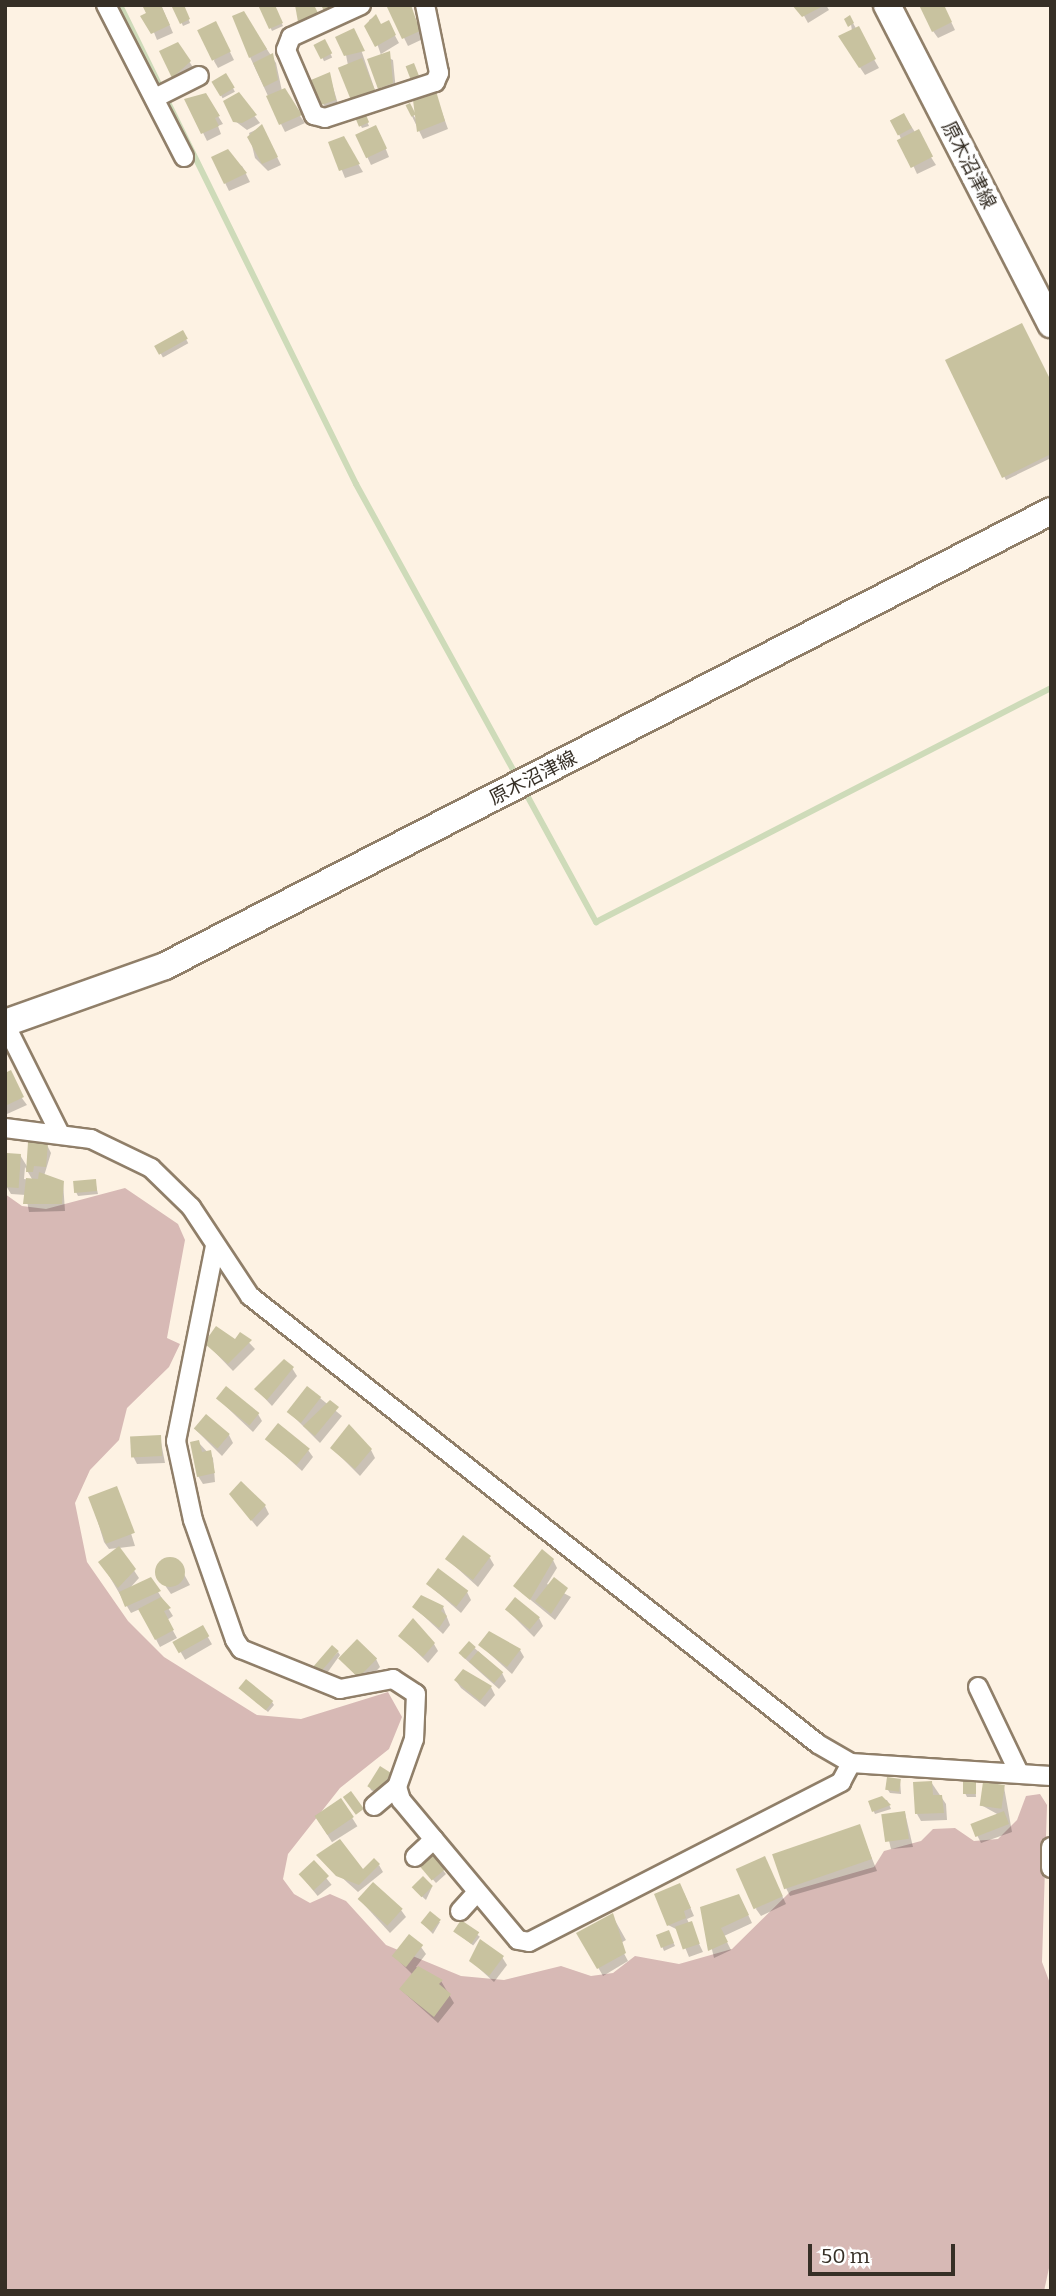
<!DOCTYPE html>
<meta charset="utf-8">
<style>
body{margin:0}
#map{position:relative;width:1056px;height:2296px;overflow:hidden;background:#fdf2e3;font-family:Bitter,"Noto Sans JP",serif}
div>[style]{position:absolute}
[style*='--x']{left:calc(var(--x)*1px);top:calc(var(--y)*1px);width:calc(var(--w)*1px);rotate:calc(var(--a)*1deg)}
.green>*{inset:0;background:#d7b9b5}
.shadow>*{inset:0;background:#0003;transform-origin:0 0}
.stream>*{height:6px;margin:-3px;padding:0 3px;transform-origin:3px;border-radius:3px;background:#cedbb9}
.building>*{inset:0;background:#c8c29f;transform-origin:0 0}
.round{border-radius:50%}
.roads{filter:drop-shadow(2px 0 #907f69) drop-shadow(-2px 0 #907f69) drop-shadow(0 2px #907f69) drop-shadow(0 -2px #907f69)}
.minor>*{height:18px;margin:-9px;padding:0 9px;transform-origin:9px;border-radius:9px;background:#fff}
.secondary>*{height:26px;margin:-13px;padding:0 13px;transform-origin:13px;border-radius:13px;background:#fff}
span{translate:-50% -50%;white-space:nowrap;text-align:center;line-height:1.15;-webkit-text-stroke:7px #fff;paint-order:stroke}
.street-label{font-size:19px;color:#362f26}
.frame{position:absolute;inset:0;border:7px solid #362f26;pointer-events:none}
.scale{position:absolute;left:808px;top:2244px;width:147px;height:32px;box-sizing:border-box;border:4px solid #362f26;border-top:0;padding-left:9px;font-size:21px;line-height:24px;white-space:nowrap;color:#362f26;-webkit-text-stroke:5px #fff;paint-order:stroke}
</style>
<div id="map">
<div class="green">
<div style="clip-path:polygon(125px 1188px,178px 1224px,185px 1240px,167px 1338px,180px 1344px,169px 1367px,127px 1408px,119px 1440px,90px 1470px,75px 1503px,87px 1562px,128px 1621px,164px 1657px,257px 1715px,301px 1719px,388px 1692px,402px 1717px,389px 1749px,340px 1788px,288px 1854px,283px 1879px,294px 1894px,310px 1903px,330px 1894px,346px 1901px,386px 1945px,461px 1976px,504px 1980px,561px 1966px,591px 1976px,613px 1973px,635px 1956px,679px 1964px,732px 1949px,791px 1891px,874px 1867px,884px 1851px,921px 1841px,933px 1829px,955px 1828px,974px 1841px,998px 1839px,1017px 1820px,1026px 1796px,1040px 1794px,1047px 1805px,1042px 1962px,1051px 1986px,1051px 2259px,1044px 2291px,5px 2291px,5px 1194px,22px 1206px,46px 1209px)"></div>
</div>
<div class="shadow">
<div style="clip-path:polygon(143px 5px,161px 5px,173px 33px,157px 40px)"></div>
<div style="clip-path:polygon(183px 5px,190px 23px,183px 26px,174px 6px)"></div>
<div style="clip-path:polygon(260px 5px,273px 5px,283px 26px,272px 31px)"></div>
<div style="clip-path:polygon(295px 5px,310px 5px,320px 21px,304px 29px)"></div>
<div style="clip-path:polygon(410px 5px,423px 39px,408px 46px,389px 7px)"></div>
<div style="clip-path:polygon(798px 5px,826px 5px,829px 10px,808px 23px)"></div>
<div style="clip-path:polygon(943px 5px,955px 30px,938px 38px,933px 31px)"></div>
<div style="clip-path:polygon(243px 13px,276px 63px,282px 91px,305px 123px,285px 132px,281px 124px,250px 57px)"></div>
<div style="clip-path:polygon(375px 17px,381px 26px,388px 23px,399px 43px,381px 54px,393px 60px,396px 91px,384px 96px,381px 55px,369px 20px)"></div>
<div style="clip-path:polygon(850px 18px,879px 68px,865px 75px,845px 45px,852px 31px)"></div>
<div style="clip-path:polygon(219px 30px,234px 60px,218px 68px,214px 61px)"></div>
<div style="clip-path:polygon(357px 38px,378px 99px,356px 107px,346px 55px)"></div>
<div style="left:325px;top:42px;width:17px;height:9px;rotate:65deg"></div>
<div style="clip-path:polygon(162px 52px,189px 61px,194px 69px,177px 84px)"></div>
<div style="clip-path:polygon(329px 74px,339px 107px,327px 112px,313px 81px)"></div>
<div style="left:226px;top:75px;width:19px;height:14px;rotate:62deg"></div>
<div style="clip-path:polygon(435px 93px,448px 129px,423px 139px,407px 106px,416px 119px)"></div>
<div style="clip-path:polygon(205px 95px,223px 124px,218px 126px,221px 134px,207px 141px,187px 100px)"></div>
<div style="clip-path:polygon(238px 95px,260px 123px,247px 130px,235px 121px)"></div>
<div style="clip-path:polygon(904px 115px,936px 165px,917px 174px,893px 121px)"></div>
<div style="clip-path:polygon(365px 117px,369px 126px,362px 128px,358px 120px)"></div>
<div style="clip-path:polygon(262px 127px,281px 165px,268px 171px,255px 158px,249px 133px)"></div>
<div style="clip-path:polygon(357px 135px,380px 135px,389px 157px,371px 165px)"></div>
<div style="clip-path:polygon(343px 138px,363px 172px,345px 178px,331px 143px)"></div>
<div style="clip-path:polygon(213px 158px,242px 166px,250px 182px,229px 191px)"></div>
<div style="left:182px;top:332px;width:13px;height:29px;rotate:61deg"></div>
<div style="clip-path:polygon(947px 361px,1051px 384px,1051px 458px,1006px 480px)"></div>
<div style="clip-path:polygon(5px 1075px,27px 1105px,7px 1114px,5px 1111px)"></div>
<div style="clip-path:polygon(evenodd,47px 1145px,51px 1153px,44px 1176px,63px 1182px,65px 1211px,29px 1212px,26px 1195px,11px 1194px,5px 1184px,5px 1165px,20px 1155px,28px 1168px,47px 1145px,25px 1167px,32px 1179px,40px 1181px,24px 1179px,25px 1167px)"></div>
<div style="clip-path:polygon(95px 1181px,98px 1194px,78px 1196px,76px 1192px)"></div>
<div style="clip-path:polygon(241px 1334px,255px 1349px,233px 1371px,206px 1343px,236px 1342px)"></div>
<div style="clip-path:polygon(292px 1368px,297px 1376px,272px 1406px,256px 1389px)"></div>
<div style="clip-path:polygon(320px 1398px,342px 1416px,320px 1443px,288px 1411px)"></div>
<div style="clip-path:polygon(218px 1399px,258px 1414px,262px 1421px,253px 1432px)"></div>
<div style="clip-path:polygon(196px 1430px,229px 1435px,233px 1443px,222px 1456px)"></div>
<div style="clip-path:polygon(160px 1437px,165px 1463px,137px 1464px,133px 1456px)"></div>
<div style="clip-path:polygon(267px 1439px,308px 1450px,313px 1457px,302px 1471px)"></div>
<div style="clip-path:polygon(198px 1442px,213px 1458px,215px 1482px,203px 1484px,198px 1476px)"></div>
<div style="clip-path:polygon(332px 1448px,371px 1450px,375px 1458px,360px 1476px)"></div>
<div style="clip-path:polygon(117px 1489px,135px 1546px,119px 1548px,139px 1578px,129px 1589px,150px 1579px,173px 1616px,167px 1620px,177px 1638px,160px 1647px,140px 1609px,131px 1613px,105px 1569px,118px 1548px,109px 1549px,104px 1542px,91px 1499px)"></div>
<div style="clip-path:polygon(231px 1495px,265px 1506px,269px 1514px,257px 1527px)"></div>
<div style="clip-path:polygon(175px 1558px,190px 1585px,171px 1594px,155px 1571px)"></div>
<div style="clip-path:polygon(490px 1558px,494px 1565px,478px 1587px,447px 1559px)"></div>
<div style="clip-path:polygon(553px 1560px,557px 1568px,547px 1584px,571px 1597px,555px 1620px,515px 1587px)"></div>
<div style="clip-path:polygon(428px 1584px,467px 1592px,471px 1600px,461px 1613px)"></div>
<div style="clip-path:polygon(414px 1607px,443px 1607px,450px 1625px,443px 1634px)"></div>
<div style="clip-path:polygon(507px 1610px,539px 1618px,543px 1626px,534px 1637px)"></div>
<div style="left:202px;top:1627px;width:20px;height:31px;rotate:60deg"></div>
<div style="clip-path:polygon(400px 1636px,434px 1644px,438px 1651px,428px 1663px)"></div>
<div style="clip-path:polygon(469px 1643px,502px 1673px,506px 1681px,499px 1689px,462px 1656px)"></div>
<div style="clip-path:polygon(480px 1645px,520px 1650px,524px 1657px,512px 1674px)"></div>
<div style="clip-path:polygon(338px 1652px,340px 1655px,325px 1676px,319px 1671px)"></div>
<div style="clip-path:polygon(341px 1659px,376px 1659px,380px 1667px,364px 1684px)"></div>
<div style="clip-path:polygon(464px 1671px,491px 1687px,495px 1695px,485px 1707px,461px 1688px,456px 1681px)"></div>
<div style="clip-path:polygon(241px 1689px,272px 1702px,274px 1705px,268px 1712px)"></div>
<div style="clip-path:polygon(390px 1774px,380px 1796px,371px 1790px,369px 1786px)"></div>
<div style="clip-path:polygon(900px 1780px,901px 1794px,890px 1793px,888px 1790px)"></div>
<div style="clip-path:polygon(975px 1780px,976px 1797px,967px 1797px,965px 1793px)"></div>
<div style="clip-path:polygon(931px 1782px,946px 1804px,947px 1820px,921px 1821px,917px 1814px)"></div>
<div style="clip-path:polygon(1004px 1787px,1012px 1832px,981px 1843px,977px 1835px,999px 1815px,981px 1805px)"></div>
<div style="left:341px;top:1800px;width:31px;height:30px;rotate:58deg"></div>
<div style="clip-path:polygon(887px 1800px,891px 1809px,875px 1814px,870px 1803px)"></div>
<div style="clip-path:polygon(905px 1813px,913px 1847px,891px 1849px,883px 1816px)"></div>
<div style="clip-path:polygon(859px 1826px,877px 1871px,790px 1896px,784px 1884px)"></div>
<div style="clip-path:polygon(339px 1840px,363px 1872px,379px 1865px,383px 1872px,358px 1892px,318px 1856px)"></div>
<div style="clip-path:polygon(430px 1854px,446px 1874px,436px 1883px,421px 1866px)"></div>
<div style="left:314px;top:1863px;width:28px;height:18px;rotate:51deg"></div>
<div style="clip-path:polygon(768px 1866px,786px 1904px,761px 1916px,756px 1909px)"></div>
<div style="clip-path:polygon(432px 1887px,426px 1900px,416px 1891px)"></div>
<div style="clip-path:polygon(684px 1893px,694px 1916px,687px 1919px,703px 1952px,689px 1957px,678px 1930px,668px 1925px)"></div>
<div style="clip-path:polygon(359px 1899px,401px 1910px,406px 1917px,390px 1933px)"></div>
<div style="clip-path:polygon(743px 1904px,752px 1923px,724px 1936px,731px 1950px,714px 1958px,702px 1908px)"></div>
<div style="clip-path:polygon(612px 1915px,626px 1940px,619px 1944px,628px 1961px,603px 1976px,579px 1934px)"></div>
<div style="clip-path:polygon(440px 1922px,433px 1934px,422px 1923px)"></div>
<div style="left:461px;top:1922px;width:24px;height:11px;rotate:38deg"></div>
<div style="clip-path:polygon(670px 1935px,675px 1946px,664px 1951px,658px 1936px)"></div>
<div style="clip-path:polygon(421px 1947px,426px 1954px,416px 1967px,441px 1981px,454px 2003px,438px 2023px,401px 1990px,413px 1975px,394px 1956px)"></div>
<div style="clip-path:polygon(502px 1957px,507px 1965px,494px 1982px,471px 1961px)"></div>
</div>
<div class="stream">
<div style="--x:120;--y:5;--w:534;--a:63.77"></div>
<div style="--x:356;--y:484;--w:337;--a:61.2"></div>
<div style="--x:523;--y:788;--w:153;--a:61.4"></div>
<div style="--x:596;--y:922;--w:512;--a:-27.22"></div>
</div>
<div class="building">
<div style="clip-path:polygon(142px 5px,161px 5px,170px 25px,151px 34px,140px 16px,146px 13px)"></div>
<div style="clip-path:polygon(171px 5px,184px 5px,190px 19px,180px 24px)"></div>
<div style="clip-path:polygon(258px 5px,275px 5px,283px 23px,269px 29px)"></div>
<div style="clip-path:polygon(295px 5px,314px 5px,318px 13px,298px 22px)"></div>
<div style="clip-path:polygon(321px 5px,336px 5px,324px 11px)"></div>
<div style="clip-path:polygon(386px 5px,411px 5px,420px 31px,402px 39px)"></div>
<div style="clip-path:polygon(792px 5px,825px 5px,802px 17px)"></div>
<div style="clip-path:polygon(919px 5px,944px 5px,952px 22px,932px 32px)"></div>
<div style="clip-path:polygon(244px 11px,267px 49px,249px 58px,232px 16px)"></div>
<div style="clip-path:polygon(376px 14px,381px 24px,389px 20px,396px 35px,375px 47px,364px 26px)"></div>
<div style="clip-path:polygon(850px 15px,854px 23px,848px 27px,844px 19px)"></div>
<div style="left:216px;top:21px;width:34px;height:21px;rotate:64deg"></div>
<div style="clip-path:polygon(859px 26px,876px 59px,859px 68px,838px 36px)"></div>
<div style="clip-path:polygon(354px 28px,365px 51px,344px 56px,335px 37px)"></div>
<div style="left:325px;top:39px;width:16px;height:13px;rotate:63deg"></div>
<div style="clip-path:polygon(178px 42px,191px 61px,172px 78px,159px 51px)"></div>
<div style="clip-path:polygon(390px 51px,393px 83px,378px 89px,367px 59px)"></div>
<div style="clip-path:polygon(273px 53px,278px 80px,264px 87px,253px 63px)"></div>
<div style="left:362px;top:58px;width:35px;height:26px;rotate:68deg"></div>
<div style="left:414px;top:63px;width:14px;height:9px;rotate:69deg"></div>
<div style="clip-path:polygon(330px 72px,336px 100px,321px 105px,311px 80px)"></div>
<div style="left:226px;top:73px;width:17px;height:17px;rotate:59deg"></div>
<div style="clip-path:polygon(285px 88px,302px 115px,279px 125px,266px 96px)"></div>
<div style="clip-path:polygon(436px 91px,445px 121px,417px 132px,413px 100px)"></div>
<div style="clip-path:polygon(239px 92px,257px 115px,242px 123px,233px 122px,223px 101px)"></div>
<div style="clip-path:polygon(206px 93px,220px 116px,215px 118px,219px 126px,201px 134px,184px 99px)"></div>
<div style="left:410px;top:103px;width:13px;height:5px;rotate:63deg"></div>
<div style="left:904px;top:113px;width:17px;height:16px;rotate:62deg"></div>
<div style="left:366px;top:115px;width:8px;height:11px;rotate:67deg"></div>
<div style="clip-path:polygon(262px 124px,278px 157px,262px 164px,247px 137px)"></div>
<div style="left:376px;top:125px;width:26px;height:23px;rotate:65deg"></div>
<div style="left:919px;top:129px;width:31px;height:25px;rotate:63deg"></div>
<div style="clip-path:polygon(344px 136px,360px 164px,339px 171px,328px 142px)"></div>
<div style="clip-path:polygon(228px 149px,247px 173px,224px 184px,211px 157px)"></div>
<div style="clip-path:polygon(1022px 323px,1051px 381px,1051px 454px,1002px 478px,945px 360px)"></div>
<div style="left:183px;top:330px;width:10px;height:33px;rotate:61deg"></div>
<div style="clip-path:polygon(11px 1070px,24px 1097px,5px 1106px,5px 1073px)"></div>
<div style="clip-path:polygon(28px 1142px,48px 1143px,46px 1167px,34px 1166px,33px 1172px,26px 1172px)"></div>
<div style="left:7px;top:1153px;width:14px;height:34px;rotate:4deg"></div>
<div style="clip-path:polygon(39px 1172px,64px 1181px,62px 1204px,23px 1204px,26px 1178px,38px 1179px)"></div>
<div style="left:96px;top:1179px;width:12px;height:23px;rotate:85deg"></div>
<div style="clip-path:polygon(216px 1326px,235px 1339px,240px 1332px,252px 1340px,228px 1364px,204px 1343px)"></div>
<div style="clip-path:polygon(284px 1359px,294px 1367px,267px 1400px,254px 1389px)"></div>
<div style="left:226px;top:1386px;width:43px;height:16px;rotate:39deg"></div>
<div style="left:307px;top:1386px;width:18px;height:33px;rotate:38deg"></div>
<div style="clip-path:polygon(330px 1400px,339px 1407px,315px 1436px,303px 1426px)"></div>
<div style="left:206px;top:1414px;width:31px;height:19px;rotate:40deg"></div>
<div style="left:278px;top:1423px;width:41px;height:21px;rotate:39deg"></div>
<div style="clip-path:polygon(349px 1424px,372px 1449px,355px 1469px,330px 1448px)"></div>
<div style="left:161px;top:1435px;width:21px;height:31px;rotate:87deg"></div>
<div style="clip-path:polygon(199px 1440px,202px 1452px,211px 1450px,215px 1473px,197px 1477px,190px 1442px)"></div>
<div style="clip-path:polygon(241px 1481px,266px 1505px,251px 1521px,229px 1494px)"></div>
<div style="left:117px;top:1486px;width:50px;height:31px;rotate:69deg"></div>
<div style="left:463px;top:1535px;width:35px;height:30px;rotate:37deg"></div>
<div style="clip-path:polygon(119px 1546px,136px 1569px,118px 1588px,98px 1562px)"></div>
<div style="clip-path:polygon(542px 1549px,554px 1559px,530px 1600px,513px 1586px)"></div>
<div class="round" style="left:155px;top:1557px;width:30px;height:30px"></div>
<div style="left:438px;top:1568px;width:38px;height:20px;rotate:37deg"></div>
<div style="clip-path:polygon(151px 1577px,161px 1591px,125px 1607px,119px 1592px)"></div>
<div style="clip-path:polygon(554px 1577px,568px 1588px,551px 1614px,535px 1601px)"></div>
<div style="clip-path:polygon(421px 1595px,444px 1606px,441px 1611px,447px 1616px,439px 1628px,412px 1607px)"></div>
<div style="clip-path:polygon(161px 1597px,171px 1608px,164px 1611px,174px 1630px,155px 1640px,138px 1609px)"></div>
<div style="left:515px;top:1597px;width:32px;height:16px;rotate:39deg"></div>
<div style="clip-path:polygon(413px 1618px,435px 1643px,423px 1657px,398px 1636px)"></div>
<div style="left:203px;top:1625px;width:13px;height:35px;rotate:61deg"></div>
<div style="clip-path:polygon(489px 1631px,521px 1649px,507px 1667px,478px 1645px)"></div>
<div style="left:357px;top:1639px;width:28px;height:27px;rotate:44deg"></div>
<div style="left:469px;top:1641px;width:9px;height:16px;rotate:41deg"></div>
<div style="left:332px;top:1645px;width:9px;height:29px;rotate:41deg"></div>
<div style="left:478px;top:1651px;width:33px;height:14px;rotate:40deg"></div>
<div style="clip-path:polygon(463px 1669px,492px 1686px,480px 1701px,454px 1680px)"></div>
<div style="left:246px;top:1679px;width:35px;height:12px;rotate:39deg"></div>
<div style="left:380px;top:1766px;width:13px;height:24px;rotate:32deg"></div>
<div style="left:887px;top:1777px;width:14px;height:13px;rotate:8deg"></div>
<div style="left:963px;top:1778px;width:13px;height:16px"></div>
<div style="clip-path:polygon(932px 1781px,933px 1795px,942px 1795px,944px 1813px,915px 1814px,913px 1782px)"></div>
<div style="left:983px;top:1782px;width:22px;height:24px;rotate:8deg"></div>
<div style="left:351px;top:1791px;width:22px;height:10px;rotate:54deg"></div>
<div style="clip-path:polygon(882px 1796px,891px 1805px,872px 1812px,868px 1801px)"></div>
<div style="left:341px;top:1798px;width:23px;height:32px;rotate:56deg"></div>
<div style="left:905px;top:1811px;width:28px;height:24px;rotate:82deg"></div>
<div style="left:1004px;top:1811px;width:14px;height:36px;rotate:69deg"></div>
<div style="left:860px;top:1824px;width:37px;height:93px;rotate:71deg"></div>
<div style="clip-path:polygon(340px 1839px,363px 1869px,374px 1858px,380px 1864px,359px 1885px,336px 1876px,316px 1855px)"></div>
<div style="left:430px;top:1852px;width:23px;height:17px;rotate:50deg"></div>
<div style="left:765px;top:1856px;width:44px;height:32px;rotate:66deg"></div>
<div style="left:314px;top:1860px;width:22px;height:21px;rotate:47deg"></div>
<div style="left:423px;top:1876px;width:14px;height:16px;rotate:45deg"></div>
<div style="left:373px;top:1882px;width:40px;height:23px;rotate:42deg"></div>
<div style="clip-path:polygon(680px 1883px,691px 1908px,684px 1911px,686px 1918px,667px 1926px,654px 1894px)"></div>
<div style="clip-path:polygon(739px 1894px,749px 1915px,721px 1928px,728px 1942px,708px 1951px,700px 1907px)"></div>
<div style="left:430px;top:1911px;width:14px;height:15px;rotate:39deg"></div>
<div style="clip-path:polygon(613px 1913px,626px 1953px,597px 1969px,576px 1933px)"></div>
<div style="left:461px;top:1920px;width:22px;height:14px;rotate:34deg"></div>
<div style="left:692px;top:1921px;width:24px;height:18px;rotate:71deg"></div>
<div style="left:669px;top:1930px;width:14px;height:14px;rotate:69deg"></div>
<div style="left:409px;top:1934px;width:18px;height:28px;rotate:38deg"></div>
<div style="clip-path:polygon(480px 1939px,504px 1956px,489px 1976px,469px 1961px)"></div>
<div style="clip-path:polygon(418px 1966px,443px 1980px,439px 1984px,451px 1994px,434px 2017px,399px 1989px)"></div>
</div>
<div class="roads">
<div class="minor">
<div style="--x:106;--y:5;--w:171;--a:62.8"></div>
<div style="--x:361;--y:5;--w:77;--a:155.4"></div>
<div style="--x:291;--y:37;--w:14;--a:111"></div>
<div style="--x:286;--y:50;--w:71;--a:66.7"></div>
<div style="--x:314;--y:115;--w:11;--a:15"></div>
<div style="--x:325;--y:118;--w:116;--a:-18.1"></div>
<div style="--x:435;--y:82;--w:10;--a:-66"></div>
<div style="--x:439;--y:73;--w:69;--a:-101.6"></div>
<div style="--x:155;--y:98;--w:49;--a:-26.6"></div>
<div style="--x:5;--y:1024;--w:123;--a:63.4"></div>
<div style="--x:5;--y:1128;--w:87;--a:7.3"></div>
<div style="--x:91;--y:1139;--w:67;--a:25.8"></div>
<div style="--x:151;--y:1168;--w:56;--a:44.3"></div>
<div style="--x:191;--y:1207;--w:107;--a:56.5"></div>
<div style="--x:250;--y:1296;--w:723;--a:38.26"></div>
<div style="--x:818;--y:1744;--w:38;--a:30"></div>
<div style="--x:851;--y:1763;--w:200;--a:3.7"></div>
<div style="--x:215;--y:1246;--w:199;--a:101.3"></div>
<div style="--x:176;--y:1441;--w:81;--a:77.9"></div>
<div style="--x:193;--y:1520;--w:127;--a:70.7"></div>
<div style="--x:235;--y:1640;--w:11;--a:56"></div>
<div style="--x:241;--y:1649;--w:107;--a:22"></div>
<div style="--x:340;--y:1689;--w:54;--a:-10.7"></div>
<div style="--x:393;--y:1679;--w:27;--a:33"></div>
<div style="--x:416;--y:1694;--w:45;--a:92.5"></div>
<div style="--x:414;--y:1739;--w:51;--a:109.5"></div>
<div style="--x:397;--y:1787;--w:14;--a:73"></div>
<div style="--x:401;--y:1800;--w:182;--a:50.1"></div>
<div style="--x:518;--y:1940;--w:11;--a:10"></div>
<div style="--x:529;--y:1942;--w:351;--a:-27.1"></div>
<div style="--x:841;--y:1782;--w:21;--a:-62"></div>
<div style="--x:978;--y:1687;--w:95;--a:64.5"></div>
<div style="--x:374;--y:1806;--w:30;--a:-40"></div>
<div style="--x:1051;--y:1847;--w:21;--a:90"></div>
<div style="--x:415;--y:1857;--w:26;--a:-43"></div>
<div style="--x:460;--y:1911;--w:25;--a:-48"></div>
</div>
<div class="secondary">
<div style="--x:887;--y:5;--w:359;--a:62.8"></div>
<div style="--x:5;--y:1023;--w:170;--a:-19.6"></div>
<div style="--x:165;--y:966;--w:996;--a:-27.18"></div>
</div>
</div>
<div class="street-label">
<span style="left:969px;top:165px;rotate:63deg">原木沼津線</span>
<span style="left:533px;top:778px;rotate:-27deg">原木沼津線</span>
</div>
<div class="frame"></div>
<div class="scale">50 m</div>
</div>
